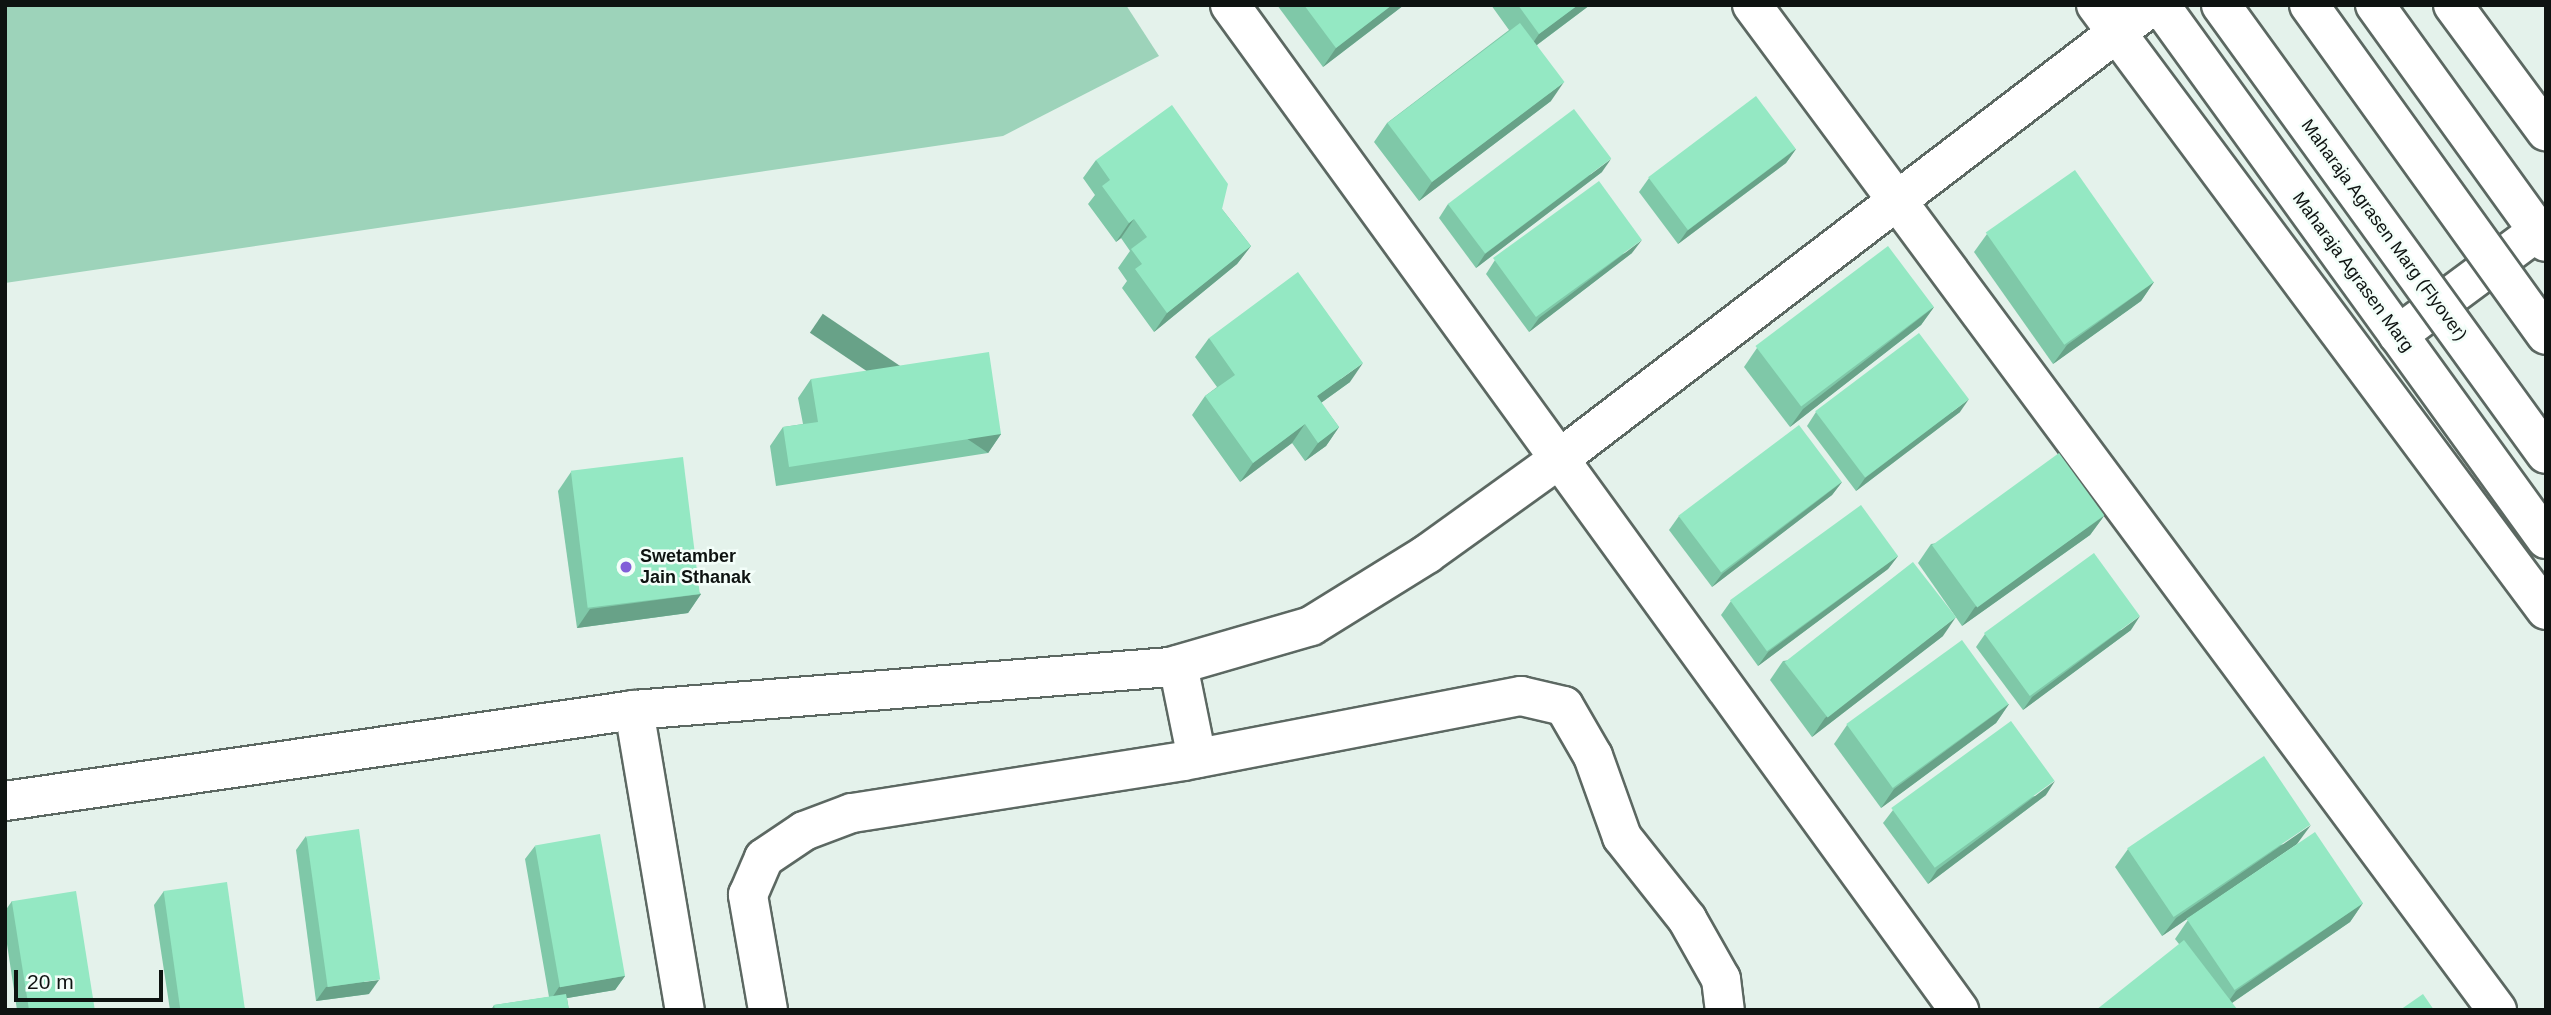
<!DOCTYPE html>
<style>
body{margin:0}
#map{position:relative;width:2551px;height:1015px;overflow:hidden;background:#e4f2eb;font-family:Helvetica,sans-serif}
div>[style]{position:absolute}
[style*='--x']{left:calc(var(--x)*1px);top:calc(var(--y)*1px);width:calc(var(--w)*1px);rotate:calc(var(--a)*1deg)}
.green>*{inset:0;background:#9dd3ba}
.roads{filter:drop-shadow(2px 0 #5c6862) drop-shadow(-2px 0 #5c6862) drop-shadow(0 2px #5c6862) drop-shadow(0 -2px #5c6862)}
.street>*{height:38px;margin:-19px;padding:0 19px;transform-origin:19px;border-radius:19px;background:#fff}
.secondary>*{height:38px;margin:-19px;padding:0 19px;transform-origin:19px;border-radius:19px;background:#fff}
.bridges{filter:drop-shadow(2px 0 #5c6862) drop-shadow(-2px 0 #5c6862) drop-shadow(0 2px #5c6862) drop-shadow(0 -2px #5c6862)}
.primary-bridge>*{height:38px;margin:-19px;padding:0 19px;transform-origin:19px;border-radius:19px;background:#fff}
.wall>*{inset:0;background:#7fc8a8}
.shaded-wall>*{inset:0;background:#68a288;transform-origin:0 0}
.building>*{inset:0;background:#94e8c3;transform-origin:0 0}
.dots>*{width:19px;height:19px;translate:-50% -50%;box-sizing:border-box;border:4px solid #f3fef9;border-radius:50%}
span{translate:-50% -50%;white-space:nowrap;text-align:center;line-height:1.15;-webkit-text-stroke:5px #f3fef9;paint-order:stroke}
.street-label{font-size:18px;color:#0e1311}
.poi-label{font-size:18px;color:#0e1311;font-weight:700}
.left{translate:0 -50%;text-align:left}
.frame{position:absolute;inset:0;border:7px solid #0e1311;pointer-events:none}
.scale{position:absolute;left:14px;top:970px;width:149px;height:32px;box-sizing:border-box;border:4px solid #0e1311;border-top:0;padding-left:9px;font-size:21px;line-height:24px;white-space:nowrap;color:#0e1311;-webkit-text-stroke:5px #f3fef9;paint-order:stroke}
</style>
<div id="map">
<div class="green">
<div style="clip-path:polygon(5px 5px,1126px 5px,1159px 56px,1003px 136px,5px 283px)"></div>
</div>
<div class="roads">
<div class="street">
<div style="--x:1230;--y:5;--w:1242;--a:54.04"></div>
<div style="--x:1752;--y:5;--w:1251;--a:53.45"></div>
<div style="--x:1178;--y:665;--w:95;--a:78.5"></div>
<div style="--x:634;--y:710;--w:304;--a:80.4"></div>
<div style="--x:5;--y:801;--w:636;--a:-8.23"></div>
<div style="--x:634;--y:710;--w:538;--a:-4.59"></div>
<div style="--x:1170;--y:667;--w:147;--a:-16.2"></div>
<div style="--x:1311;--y:626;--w:137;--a:-31.8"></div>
<div style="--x:1427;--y:554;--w:163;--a:-35.7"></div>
<div style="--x:1559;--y:459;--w:748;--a:-37.39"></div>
<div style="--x:768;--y:1010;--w:117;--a:-99.9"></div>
<div style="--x:748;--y:895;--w:40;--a:-66.6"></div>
<div style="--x:764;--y:858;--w:48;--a:-34"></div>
<div style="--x:804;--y:831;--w:51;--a:-20.6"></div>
<div style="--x:852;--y:813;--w:335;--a:-8.9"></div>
<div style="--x:1183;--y:761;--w:344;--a:-10.9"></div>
<div style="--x:1521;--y:696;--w:44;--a:13.1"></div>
<div style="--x:1564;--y:706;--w:58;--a:59.9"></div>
<div style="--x:1593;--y:756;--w:86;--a:70.3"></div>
<div style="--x:1622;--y:837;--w:105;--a:51.6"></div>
<div style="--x:1687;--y:919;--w:69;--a:60.5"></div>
<div style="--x:1721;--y:979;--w:31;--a:83"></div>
</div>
<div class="secondary">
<div style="--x:2096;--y:5;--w:754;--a:53.36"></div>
<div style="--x:2160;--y:5;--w:659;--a:54.14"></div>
<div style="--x:2375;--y:5;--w:292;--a:54.2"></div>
<div style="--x:2453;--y:5;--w:157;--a:53.6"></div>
<div style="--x:2398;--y:335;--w:174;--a:-36.6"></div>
</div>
</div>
<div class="bridges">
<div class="primary-bridge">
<div style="--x:2221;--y:5;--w:554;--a:54.1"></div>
<div style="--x:2309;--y:5;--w:406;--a:54.3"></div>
</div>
</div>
<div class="wall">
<div style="clip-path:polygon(1277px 5px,1404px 5px,1323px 67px)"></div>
<div style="clip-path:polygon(1491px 5px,1590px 5px,1537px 45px,1551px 101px,1419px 201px,1374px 142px,1387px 123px,1509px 30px)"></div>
<div style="clip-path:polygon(1796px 149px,1786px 163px,1678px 244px,1639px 192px,1649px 178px)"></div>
<div style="clip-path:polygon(1096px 160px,1222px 209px,1251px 246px,1237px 264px,1154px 332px,1122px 288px,1127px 281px,1118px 268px,1130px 251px,1121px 238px,1116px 242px,1088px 204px,1095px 195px,1083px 178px)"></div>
<div style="clip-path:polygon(1602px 172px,1476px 268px,1439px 218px,1448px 204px)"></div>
<div style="clip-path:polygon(1987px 234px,2154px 282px,2141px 301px,2053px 364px,1974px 252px)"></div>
<div style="clip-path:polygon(1632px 253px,1529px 332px,1486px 274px,1495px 260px)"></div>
<div style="clip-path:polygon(1934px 307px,1921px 325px,1790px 427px,1744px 367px,1757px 348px)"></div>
<div style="clip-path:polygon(1209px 338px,1350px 382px,1321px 403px,1339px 427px,1326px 446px,1305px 461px,1292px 443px,1240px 482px,1192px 415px,1205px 396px,1217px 387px,1195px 357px)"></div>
<div style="clip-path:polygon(811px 379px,1001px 434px,988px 453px,776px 486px,770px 446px,783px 427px,803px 424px,798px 398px)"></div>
<div style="clip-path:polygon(1816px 412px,1960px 412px,1856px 491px,1807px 426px)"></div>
<div style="clip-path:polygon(571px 472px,701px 594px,688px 613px,577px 628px,558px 491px)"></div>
<div style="clip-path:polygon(1842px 482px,1832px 495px,1712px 587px,1669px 530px,1679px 516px)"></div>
<div style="clip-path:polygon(2104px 516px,2090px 535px,1962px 626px,1918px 563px,1931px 544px)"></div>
<div style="clip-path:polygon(1898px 556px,1888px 569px,1758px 666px,1721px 615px,1731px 601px)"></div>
<div style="clip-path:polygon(2131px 630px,2023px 710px,1976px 647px,1985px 634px)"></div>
<div style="clip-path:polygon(1943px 636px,1812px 737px,1770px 680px,1783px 661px)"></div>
<div style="clip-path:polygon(2009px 704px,1996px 723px,1881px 808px,1834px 744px,1847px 725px)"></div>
<div style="clip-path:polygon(2046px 795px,1928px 884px,1883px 823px,1893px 810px)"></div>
<div style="clip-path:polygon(306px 836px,369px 994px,316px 1001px,296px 850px)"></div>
<div style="clip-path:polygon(2297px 844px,2162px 936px,2115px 867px,2128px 849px)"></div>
<div style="clip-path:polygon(535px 846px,625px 976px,615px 990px,567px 998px,569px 1010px,491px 1010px,494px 1005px,549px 997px,525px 859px)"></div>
<div style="clip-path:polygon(164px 891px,246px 1010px,170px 1010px,154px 905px)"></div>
<div style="clip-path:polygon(12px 901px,94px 1010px,17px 1010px,5px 931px,5px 911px)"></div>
<div style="clip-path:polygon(2363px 903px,2350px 922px,2232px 1003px,2179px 944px,2175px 939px,2188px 920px)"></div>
</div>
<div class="shaded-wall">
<div style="clip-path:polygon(1392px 5px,1404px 5px,1323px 67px,1336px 48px)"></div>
<div style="clip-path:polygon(1578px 5px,1590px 5px,1526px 53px,1539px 34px)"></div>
<div style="clip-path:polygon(1564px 82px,1551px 101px,1419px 201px,1432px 182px)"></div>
<div style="clip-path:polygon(1796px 149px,1786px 163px,1678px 244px,1687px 231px)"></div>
<div style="clip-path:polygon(1611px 159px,1602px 172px,1476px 268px,1485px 254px)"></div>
<div style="clip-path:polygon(1134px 219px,1121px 238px,1116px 242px,1129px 223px)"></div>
<div style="clip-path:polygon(1642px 240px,1632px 253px,1529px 332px,1539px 318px)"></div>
<div style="clip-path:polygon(1251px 246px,1237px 264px,1154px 332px,1167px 313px)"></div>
<div style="clip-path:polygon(2154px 282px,2141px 301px,2053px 364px,2067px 345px)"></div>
<div style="clip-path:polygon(1934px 307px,1921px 325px,1790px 427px,1803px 409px)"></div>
<div style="clip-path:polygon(1363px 363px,1350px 382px,1304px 415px,1317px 396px)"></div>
<div style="clip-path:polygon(1969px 399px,1960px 412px,1856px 491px,1865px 478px)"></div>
<div style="clip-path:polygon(1305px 424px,1292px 443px,1240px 482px,1253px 463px)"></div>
<div style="clip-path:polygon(1339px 427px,1326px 446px,1305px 461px,1318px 443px)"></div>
<div style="left:1001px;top:434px;width:23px;height:215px;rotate:124deg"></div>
<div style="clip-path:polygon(1842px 482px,1832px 495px,1712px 587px,1722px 574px)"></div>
<div style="clip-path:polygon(2104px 516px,2090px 535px,1962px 626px,1975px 607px)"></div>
<div style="clip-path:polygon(1898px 556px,1888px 569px,1758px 666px,1768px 652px)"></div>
<div style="clip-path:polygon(701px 594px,688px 613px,577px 628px,590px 609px)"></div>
<div style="clip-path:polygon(2140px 616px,2131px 630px,2023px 710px,2032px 697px)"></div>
<div style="clip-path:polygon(1956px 617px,1943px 636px,1812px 737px,1825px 718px)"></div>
<div style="clip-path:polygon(2009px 704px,1996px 723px,1881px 808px,1894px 789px)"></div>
<div style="clip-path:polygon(2055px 781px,2046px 795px,1928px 884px,1937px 870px)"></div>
<div style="clip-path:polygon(2311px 825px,2297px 844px,2162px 936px,2176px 918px)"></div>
<div style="clip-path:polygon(2363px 903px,2350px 922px,2223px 1009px,2236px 991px)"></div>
<div style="clip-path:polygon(625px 976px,615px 990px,550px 1001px,559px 987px)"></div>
<div style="clip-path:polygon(379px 980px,369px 994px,316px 1001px,326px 987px)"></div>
</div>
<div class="building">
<div style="clip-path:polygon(1304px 5px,1392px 5px,1336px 48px)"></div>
<div style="clip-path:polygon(1518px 5px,1578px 5px,1539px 34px)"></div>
<div style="left:1520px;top:23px;width:74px;height:166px;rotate:53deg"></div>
<div style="left:1756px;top:96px;width:66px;height:135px;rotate:53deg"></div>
<div style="clip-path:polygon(1172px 105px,1228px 184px,1222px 209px,1251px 246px,1167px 313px,1135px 269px,1142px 264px,1131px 249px,1147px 237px,1134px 219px,1129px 223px,1102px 186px,1110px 180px,1096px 160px)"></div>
<div style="left:1574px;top:109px;width:62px;height:158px;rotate:53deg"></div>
<div style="left:2075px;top:170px;width:137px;height:109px;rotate:55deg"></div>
<div style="left:1599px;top:181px;width:73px;height:131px;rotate:54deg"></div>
<div style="left:1888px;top:246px;width:76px;height:166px;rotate:53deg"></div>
<div style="clip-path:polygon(1298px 272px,1363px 363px,1317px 396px,1339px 427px,1318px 443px,1305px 424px,1253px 463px,1205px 396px,1235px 375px,1209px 338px)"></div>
<div style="left:1919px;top:333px;width:83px;height:130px;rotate:53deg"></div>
<div style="clip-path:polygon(989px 352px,1001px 434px,789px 467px,783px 427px,818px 422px,811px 379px)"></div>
<div style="left:1799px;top:425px;width:71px;height:151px;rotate:53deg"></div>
<div style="left:2059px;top:453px;width:77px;height:157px;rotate:54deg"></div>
<div style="left:683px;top:457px;width:138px;height:113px;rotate:83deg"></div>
<div style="left:1861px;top:505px;width:63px;height:162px;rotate:54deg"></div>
<div style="left:2094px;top:553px;width:78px;height:136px;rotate:54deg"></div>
<div style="left:1913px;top:562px;width:70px;height:163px;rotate:52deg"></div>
<div style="left:1962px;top:640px;width:79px;height:143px;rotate:54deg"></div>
<div style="left:2011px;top:721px;width:74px;height:148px;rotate:54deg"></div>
<div style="left:2264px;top:756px;width:83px;height:165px;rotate:56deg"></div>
<div style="left:359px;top:829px;width:152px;height:53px;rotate:82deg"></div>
<div style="left:2315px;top:832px;width:86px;height:155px;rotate:56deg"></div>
<div style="left:600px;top:834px;width:144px;height:66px;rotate:80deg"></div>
<div style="left:227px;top:882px;width:129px;height:64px;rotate:82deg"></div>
<div style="left:76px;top:891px;width:120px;height:65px;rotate:81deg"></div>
<div style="clip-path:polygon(2184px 940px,2237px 1009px,2236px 1010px,2096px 1010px)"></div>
<div style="clip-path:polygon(566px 994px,569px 1010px,495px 1010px,494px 1005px)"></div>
<div style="clip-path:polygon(2423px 994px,2434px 1010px,2400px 1010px)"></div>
</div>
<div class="dots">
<div style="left:626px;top:567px;background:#815ed8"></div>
</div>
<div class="street-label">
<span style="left:2384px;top:230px;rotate:54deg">Maharaja Agrasen Marg (Flyover)</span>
<span style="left:2353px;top:272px;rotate:54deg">Maharaja Agrasen Marg</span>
</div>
<div class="poi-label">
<span class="left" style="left:640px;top:567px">Swetamber<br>Jain Sthanak</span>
</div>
<div class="frame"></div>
<div class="scale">20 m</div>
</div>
